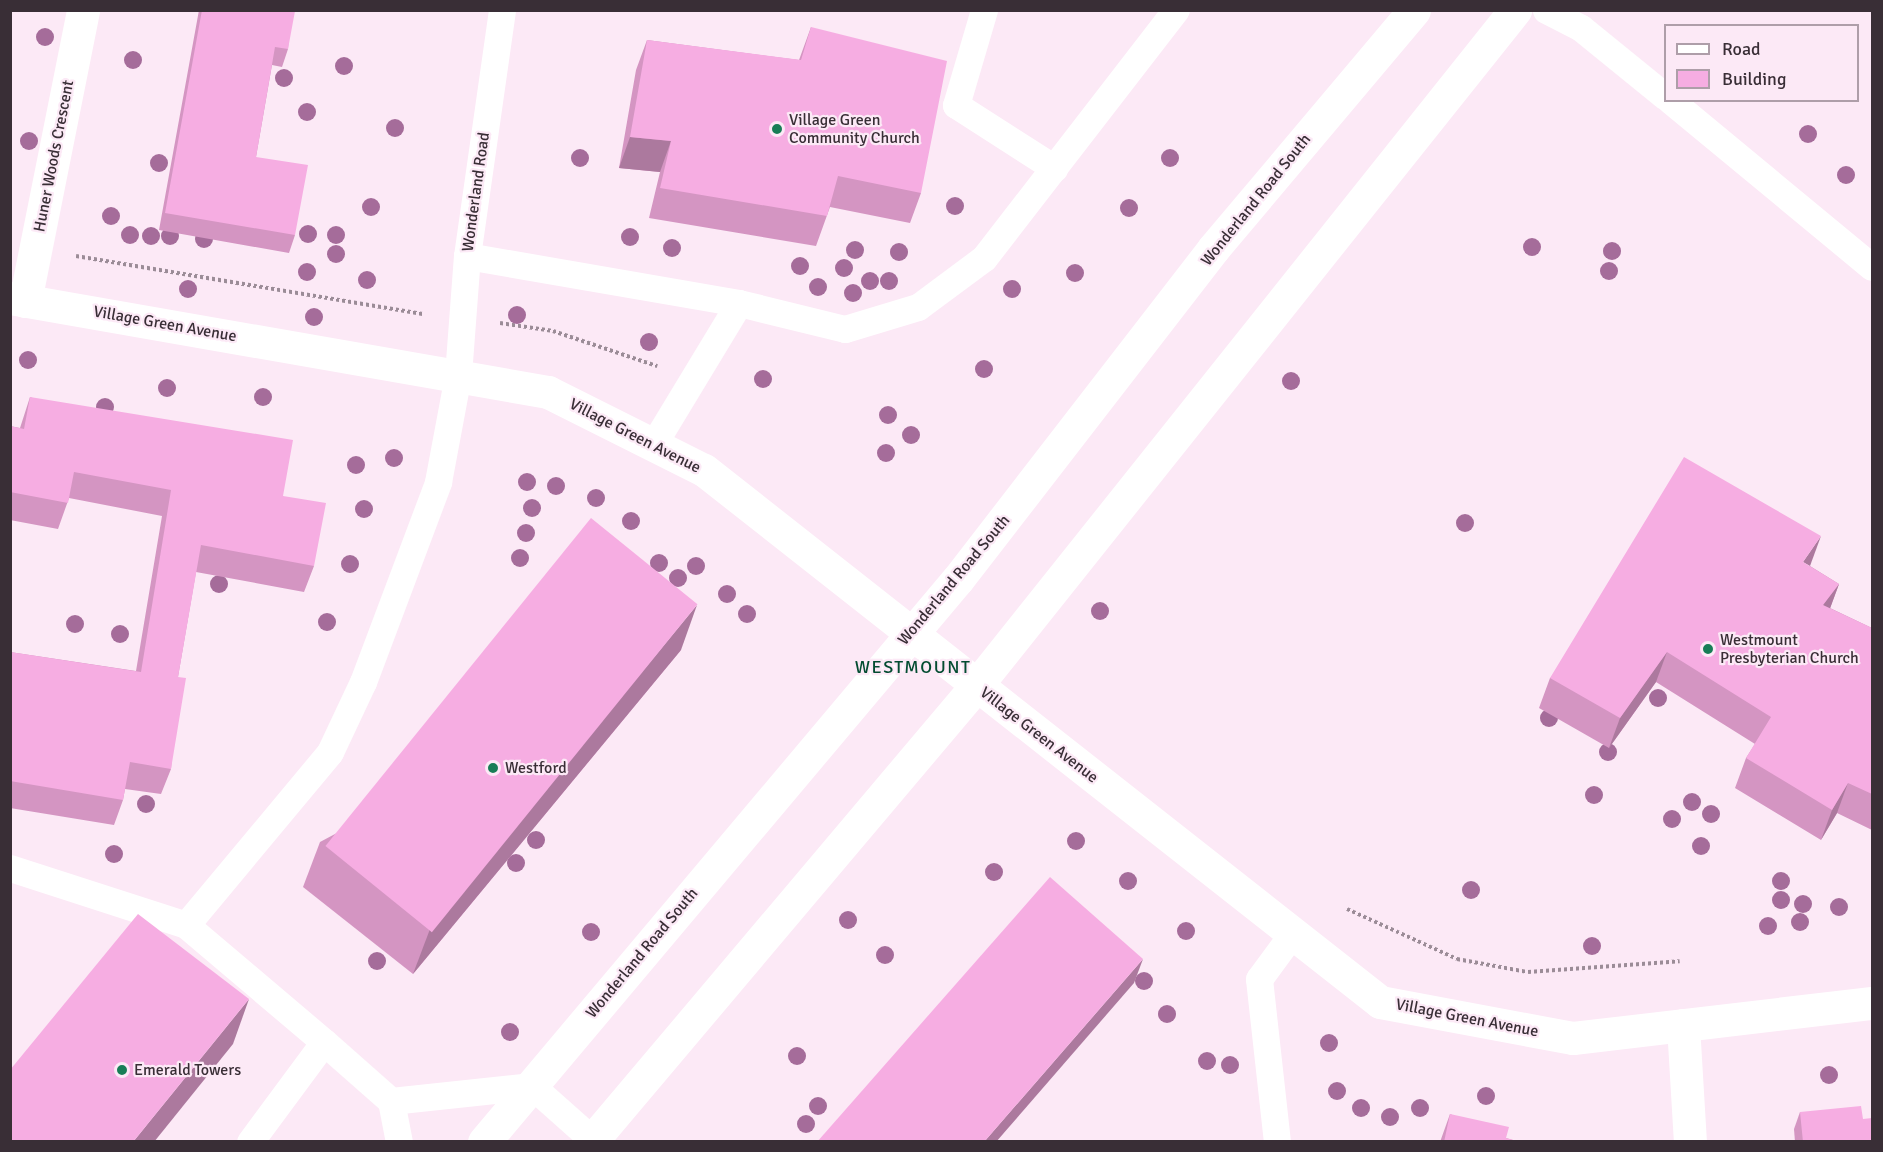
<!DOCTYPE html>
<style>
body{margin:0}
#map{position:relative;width:1883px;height:1152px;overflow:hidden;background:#fce9f6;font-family:Signika,sans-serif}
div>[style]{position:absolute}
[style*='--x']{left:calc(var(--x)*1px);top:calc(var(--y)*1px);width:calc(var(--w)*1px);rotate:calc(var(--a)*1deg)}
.path>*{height:4px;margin-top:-2px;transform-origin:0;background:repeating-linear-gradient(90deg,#9b8c97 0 3px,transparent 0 6px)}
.lane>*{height:27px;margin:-13.5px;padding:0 13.5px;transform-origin:13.5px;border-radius:13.5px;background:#fff}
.street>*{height:33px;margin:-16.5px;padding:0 16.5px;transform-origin:16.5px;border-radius:16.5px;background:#fff}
.secondary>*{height:33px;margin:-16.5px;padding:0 16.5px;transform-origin:16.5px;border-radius:16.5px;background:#fff}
.primary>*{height:33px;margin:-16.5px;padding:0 16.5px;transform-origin:16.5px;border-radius:16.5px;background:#fff}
.trees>*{width:18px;height:18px;margin:-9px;border-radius:50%;background:#a56c9a}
.wall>*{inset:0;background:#d495c2}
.shaded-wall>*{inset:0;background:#ac799e}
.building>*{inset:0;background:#f6ade2;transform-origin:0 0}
.dots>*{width:16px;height:16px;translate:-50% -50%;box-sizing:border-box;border:3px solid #fce9f6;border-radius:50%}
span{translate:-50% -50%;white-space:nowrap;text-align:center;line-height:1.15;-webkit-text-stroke:4.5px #fce9f6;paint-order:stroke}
.poi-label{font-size:16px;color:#392e36}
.left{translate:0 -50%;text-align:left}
.street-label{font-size:16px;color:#392e36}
.neighbourhood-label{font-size:18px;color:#034c31;letter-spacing:1.5px}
.frame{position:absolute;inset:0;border:12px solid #392e36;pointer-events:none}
.legend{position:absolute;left:1664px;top:24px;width:195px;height:78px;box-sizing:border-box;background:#fce9f6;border:2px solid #ae9ea9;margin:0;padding:8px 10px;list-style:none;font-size:18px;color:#392e36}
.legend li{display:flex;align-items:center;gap:12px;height:30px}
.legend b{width:30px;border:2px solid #ae9ea9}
</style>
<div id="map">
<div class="path">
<div style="--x:76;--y:256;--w:353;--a:9.5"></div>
<div style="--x:500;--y:323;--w:54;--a:8.6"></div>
<div style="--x:553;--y:331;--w:110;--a:18.6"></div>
<div style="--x:1347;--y:909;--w:121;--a:24.4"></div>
<div style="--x:1457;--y:959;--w:72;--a:10.4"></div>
<div style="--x:1528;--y:972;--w:152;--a:-4.1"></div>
</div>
<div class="lane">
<div style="--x:984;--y:10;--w:99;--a:106.4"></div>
<div style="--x:956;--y:105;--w:117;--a:32.7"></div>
<div style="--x:1546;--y:10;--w:39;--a:27"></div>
<div style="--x:1581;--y:28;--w:109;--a:39.1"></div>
<div style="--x:1670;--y:100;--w:262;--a:39.6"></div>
<div style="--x:467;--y:256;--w:276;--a:9.8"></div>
<div style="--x:739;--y:303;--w:109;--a:13.8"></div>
<div style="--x:845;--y:329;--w:76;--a:-16.8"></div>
<div style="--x:918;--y:307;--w:82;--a:-36.6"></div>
<div style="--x:984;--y:258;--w:314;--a:-52.3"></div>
<div style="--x:653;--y:445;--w:166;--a:-58.8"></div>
<div style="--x:10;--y:868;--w:185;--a:17.9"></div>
<div style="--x:324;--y:1042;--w:181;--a:-139.7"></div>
<div style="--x:186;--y:925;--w:225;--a:-50.2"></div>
<div style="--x:330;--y:752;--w:77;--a:-64.8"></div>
<div style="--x:363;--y:682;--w:214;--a:-69.4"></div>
<div style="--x:438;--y:482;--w:109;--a:-79.4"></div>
<div style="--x:458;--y:375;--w:119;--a:-85.7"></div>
<div style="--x:467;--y:256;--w:248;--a:-81.9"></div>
<div style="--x:391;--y:1101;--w:142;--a:-6.1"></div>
<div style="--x:532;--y:1086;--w:84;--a:41.6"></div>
<div style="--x:250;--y:1142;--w:124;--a:-53.5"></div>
<div style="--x:324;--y:1042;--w:89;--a:41.4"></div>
<div style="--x:391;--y:1101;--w:42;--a:79"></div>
<div style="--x:1277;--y:1142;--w:164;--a:-96.3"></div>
<div style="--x:1259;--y:979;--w:56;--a:-53.7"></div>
</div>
<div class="street">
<div style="--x:25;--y:301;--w:297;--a:-78.7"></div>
<div style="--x:1683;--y:1025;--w:117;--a:86.6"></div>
</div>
<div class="secondary">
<div style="--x:10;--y:298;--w:546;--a:9.91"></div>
<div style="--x:548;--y:392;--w:174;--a:26.6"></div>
<div style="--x:704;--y:470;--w:860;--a:38.2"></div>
<div style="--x:1380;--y:1002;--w:196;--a:10.6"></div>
<div style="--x:1573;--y:1038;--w:301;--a:-6.7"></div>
</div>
<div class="primary">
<div style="--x:484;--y:1142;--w:736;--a:-49.91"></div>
<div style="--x:958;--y:579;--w:417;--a:-52.3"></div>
<div style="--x:1213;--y:249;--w:312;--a:-49.9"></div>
<div style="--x:591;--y:1142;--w:597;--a:-49.83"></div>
<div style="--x:976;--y:686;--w:865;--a:-51.43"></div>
</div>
<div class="trees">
<div style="left:45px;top:37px"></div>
<div style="left:133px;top:60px"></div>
<div style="left:344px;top:66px"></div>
<div style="left:284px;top:78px"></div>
<div style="left:307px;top:112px"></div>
<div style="left:395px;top:128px"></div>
<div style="left:1808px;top:134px"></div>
<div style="left:29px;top:141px"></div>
<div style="left:580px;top:158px"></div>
<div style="left:1170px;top:158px"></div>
<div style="left:159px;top:163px"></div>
<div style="left:1846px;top:175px"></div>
<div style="left:955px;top:206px"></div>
<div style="left:371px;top:207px"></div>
<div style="left:1129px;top:208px"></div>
<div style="left:111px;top:216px"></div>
<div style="left:308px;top:234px"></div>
<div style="left:130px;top:235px"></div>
<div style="left:336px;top:235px"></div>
<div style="left:151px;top:236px"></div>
<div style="left:170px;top:236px"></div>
<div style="left:630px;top:237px"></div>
<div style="left:204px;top:239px"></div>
<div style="left:1532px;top:247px"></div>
<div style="left:672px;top:248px"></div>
<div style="left:855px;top:250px"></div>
<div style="left:1612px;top:251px"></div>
<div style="left:899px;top:252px"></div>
<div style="left:336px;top:254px"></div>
<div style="left:800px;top:266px"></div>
<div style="left:844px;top:268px"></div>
<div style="left:1609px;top:271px"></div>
<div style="left:307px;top:272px"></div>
<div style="left:1075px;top:273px"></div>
<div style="left:367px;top:280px"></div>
<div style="left:870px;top:281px"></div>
<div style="left:889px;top:281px"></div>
<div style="left:818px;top:287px"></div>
<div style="left:188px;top:289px"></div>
<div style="left:1012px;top:289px"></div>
<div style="left:853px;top:293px"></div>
<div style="left:517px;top:315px"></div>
<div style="left:314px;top:317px"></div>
<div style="left:649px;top:342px"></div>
<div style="left:28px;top:360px"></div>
<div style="left:984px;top:369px"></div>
<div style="left:763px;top:379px"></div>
<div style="left:1291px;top:381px"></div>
<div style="left:167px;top:388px"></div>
<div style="left:263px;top:397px"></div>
<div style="left:105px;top:407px"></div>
<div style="left:888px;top:415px"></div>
<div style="left:911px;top:435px"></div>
<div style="left:886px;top:453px"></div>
<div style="left:394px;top:458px"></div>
<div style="left:356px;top:465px"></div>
<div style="left:527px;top:482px"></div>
<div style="left:556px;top:486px"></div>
<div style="left:596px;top:498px"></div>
<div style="left:532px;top:508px"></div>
<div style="left:364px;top:509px"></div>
<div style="left:631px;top:521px"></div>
<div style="left:1465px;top:523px"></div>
<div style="left:526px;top:533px"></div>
<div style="left:520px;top:558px"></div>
<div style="left:659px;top:563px"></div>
<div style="left:350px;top:564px"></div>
<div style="left:696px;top:566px"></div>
<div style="left:678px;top:578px"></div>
<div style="left:219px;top:584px"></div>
<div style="left:727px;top:594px"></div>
<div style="left:1100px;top:611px"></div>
<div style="left:747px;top:614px"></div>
<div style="left:327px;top:622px"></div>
<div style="left:75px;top:624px"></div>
<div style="left:120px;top:634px"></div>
<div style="left:1658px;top:698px"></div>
<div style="left:1549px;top:718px"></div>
<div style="left:1608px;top:752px"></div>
<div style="left:1594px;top:795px"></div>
<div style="left:1692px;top:802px"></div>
<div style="left:146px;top:804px"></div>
<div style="left:1711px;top:814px"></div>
<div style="left:1672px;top:819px"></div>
<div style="left:536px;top:840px"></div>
<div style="left:1076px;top:841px"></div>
<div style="left:1701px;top:846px"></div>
<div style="left:114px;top:854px"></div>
<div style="left:516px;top:863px"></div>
<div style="left:994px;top:872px"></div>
<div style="left:1128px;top:881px"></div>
<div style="left:1781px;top:881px"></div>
<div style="left:1471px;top:890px"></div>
<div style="left:1781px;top:900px"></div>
<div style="left:1803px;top:904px"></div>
<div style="left:1839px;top:907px"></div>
<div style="left:848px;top:920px"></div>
<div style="left:1800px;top:922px"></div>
<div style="left:1768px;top:926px"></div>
<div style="left:1186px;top:931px"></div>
<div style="left:591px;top:932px"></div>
<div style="left:1592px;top:946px"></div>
<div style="left:885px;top:955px"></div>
<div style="left:377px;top:961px"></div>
<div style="left:1144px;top:981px"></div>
<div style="left:1167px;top:1014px"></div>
<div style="left:510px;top:1032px"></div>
<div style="left:1329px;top:1043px"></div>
<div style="left:797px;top:1056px"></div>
<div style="left:1207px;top:1061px"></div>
<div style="left:1230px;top:1065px"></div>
<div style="left:1829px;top:1075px"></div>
<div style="left:1337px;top:1091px"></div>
<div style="left:1486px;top:1096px"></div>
<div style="left:818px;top:1106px"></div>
<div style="left:1361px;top:1108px"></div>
<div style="left:1420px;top:1108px"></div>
<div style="left:1390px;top:1117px"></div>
<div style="left:806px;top:1124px"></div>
</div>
<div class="wall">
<div style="clip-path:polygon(199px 10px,291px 10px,288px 49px,282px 67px,272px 65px,256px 157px,295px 235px,289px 253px,159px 230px)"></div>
<div style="clip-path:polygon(811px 27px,921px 193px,910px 223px,830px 207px,816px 246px,649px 218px,660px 172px,619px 168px,636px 70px,647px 40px,799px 60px)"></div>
<div style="clip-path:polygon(30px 397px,283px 496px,314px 566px,304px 592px,196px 572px,178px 677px,171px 769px,161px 794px,125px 789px,123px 800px,114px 825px,10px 808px,10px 652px,136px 671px,162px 516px,69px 498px,58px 529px,10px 520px,10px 426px,20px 428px)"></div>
<div style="clip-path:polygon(1810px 566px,1839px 584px,1830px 608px,1872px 628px,1872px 830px,1837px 813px,1821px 840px,1735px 788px,1746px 758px,1755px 744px,1656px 682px,1609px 748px,1539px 708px,1550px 678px)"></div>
<div style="clip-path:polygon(681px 650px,413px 974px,303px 887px,320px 842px)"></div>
<div style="clip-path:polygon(1800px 1112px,1863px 1119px,1872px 1142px,1795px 1142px,1794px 1129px)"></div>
<div style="clip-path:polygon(1450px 1114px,1506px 1138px,1520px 1142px,1440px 1142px)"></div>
</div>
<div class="shaded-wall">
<div style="clip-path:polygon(630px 137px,671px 141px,660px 172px,619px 168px)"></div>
<div style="clip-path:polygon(1821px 536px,1810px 566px,1803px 562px)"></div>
<div style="clip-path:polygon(1839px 584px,1828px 614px,1823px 605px)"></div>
<div style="clip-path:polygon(697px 605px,681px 650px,413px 974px,430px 929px)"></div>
<div style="clip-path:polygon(1667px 652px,1656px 682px,1609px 748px,1620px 718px)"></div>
<div style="clip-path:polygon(1848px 783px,1837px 813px,1821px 840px,1832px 810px)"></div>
<div style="clip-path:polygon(1143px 959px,1134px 983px,996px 1142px,984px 1142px)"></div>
<div style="clip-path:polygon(249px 999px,233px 1044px,154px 1142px,133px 1142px)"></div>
</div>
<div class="building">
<div style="clip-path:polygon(202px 10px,295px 11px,288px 49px,275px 47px,256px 157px,308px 165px,295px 235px,165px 213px)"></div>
<div style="clip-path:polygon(811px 27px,947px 61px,921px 193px,838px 176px,827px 216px,660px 188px,671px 141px,630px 137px,647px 40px,801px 60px)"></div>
<div style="clip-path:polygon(30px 397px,293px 440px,283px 496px,326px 503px,314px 566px,201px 545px,178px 677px,186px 678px,171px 769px,130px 762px,123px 800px,10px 781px,10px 652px,141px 672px,171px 490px,74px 472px,68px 503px,10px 492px,10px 426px,24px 429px)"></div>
<div style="clip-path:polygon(1684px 457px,1821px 536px,1803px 562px,1839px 584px,1823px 605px,1872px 628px,1872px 794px,1848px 783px,1832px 810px,1746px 758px,1771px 717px,1667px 652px,1620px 718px,1550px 678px)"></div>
<div style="left:591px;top:518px;width:137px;height:422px;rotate:39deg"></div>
<div style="clip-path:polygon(1050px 877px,1143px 959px,984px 1142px,817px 1142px)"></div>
<div style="clip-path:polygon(138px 914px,249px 999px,133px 1142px,10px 1142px,10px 1070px)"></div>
<div style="clip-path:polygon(1861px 1106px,1863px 1119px,1872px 1118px,1872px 1142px,1803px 1142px,1800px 1112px)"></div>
<div style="clip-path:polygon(1450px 1114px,1509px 1127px,1506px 1138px,1520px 1142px,1444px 1142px)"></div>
</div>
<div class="dots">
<div style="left:777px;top:129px;background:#187d56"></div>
<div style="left:1708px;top:649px;background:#187d56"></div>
<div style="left:493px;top:768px;background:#187d56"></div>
<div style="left:122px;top:1070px;background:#187d56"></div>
</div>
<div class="poi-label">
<span class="left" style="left:789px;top:129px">Village Green<br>Community Church</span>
<span class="left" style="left:1720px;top:649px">Westmount<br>Presbyterian Church</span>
<span class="left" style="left:505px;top:768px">Westford</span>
<span class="left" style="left:134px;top:1070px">Emerald Towers</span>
</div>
<div class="street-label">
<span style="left:54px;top:156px;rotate:-79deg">Huner Woods Crescent</span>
<span style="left:476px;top:192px;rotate:-82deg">Wonderland Road</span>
<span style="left:1256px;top:200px;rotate:-51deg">Wonderland Road South</span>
<span style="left:165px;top:324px;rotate:10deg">Village Green Avenue</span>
<span style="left:635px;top:436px;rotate:27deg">Village Green Avenue</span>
<span style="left:954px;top:580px;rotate:-50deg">Wonderland Road South</span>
<span style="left:1039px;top:735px;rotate:38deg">Village Green Avenue</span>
<span style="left:642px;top:953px;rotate:-50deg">Wonderland Road South</span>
<span style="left:1467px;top:1018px;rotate:11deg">Village Green Avenue</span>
</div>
<div class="neighbourhood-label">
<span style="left:913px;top:667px">WESTMOUNT</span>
</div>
<div class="frame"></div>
<ul class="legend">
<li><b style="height:8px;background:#fff"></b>Road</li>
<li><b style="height:16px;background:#f6ade2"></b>Building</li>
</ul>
</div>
